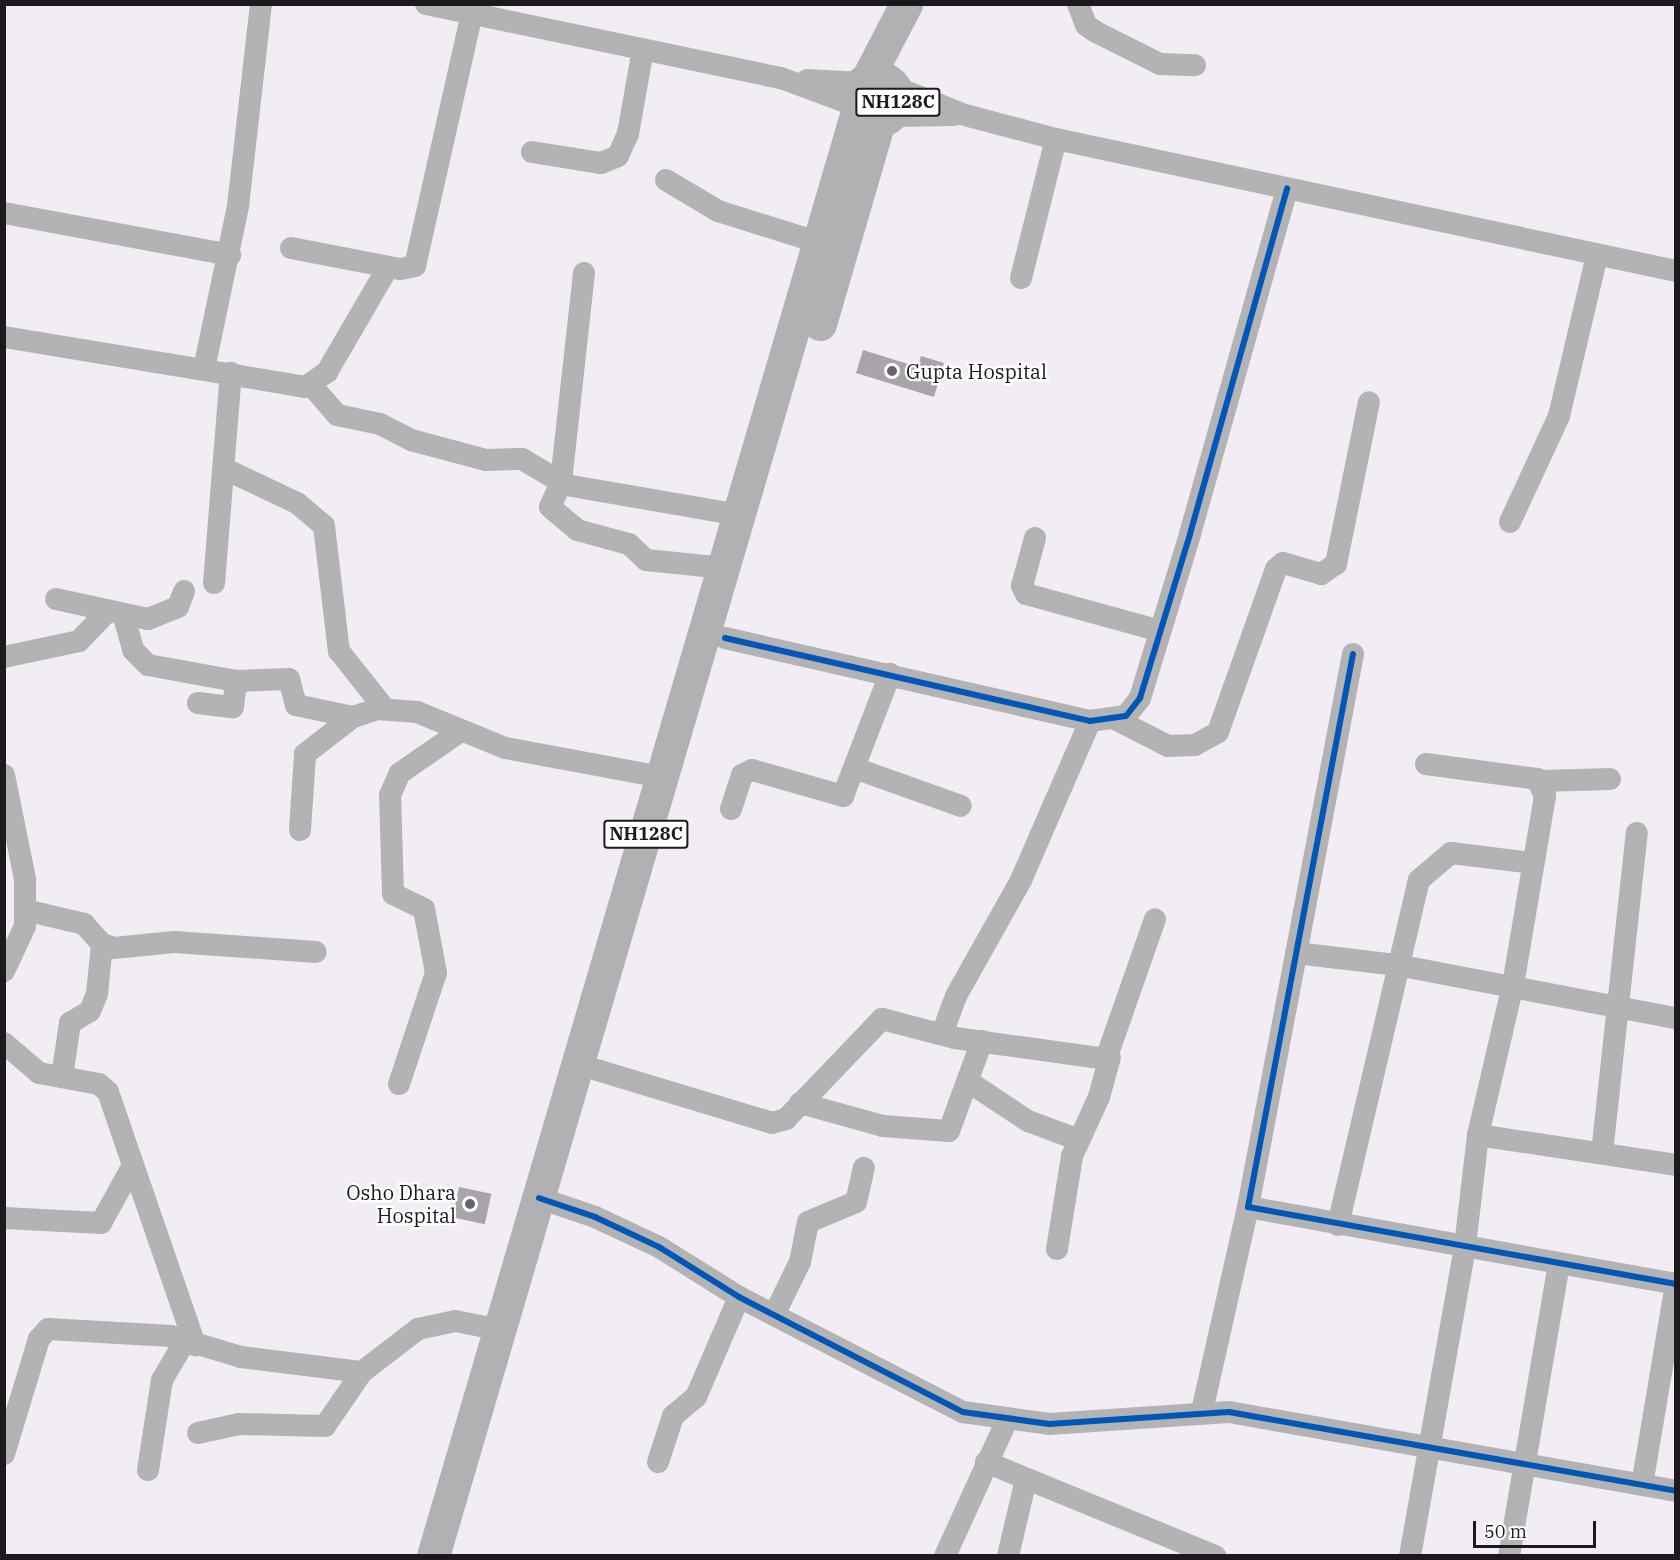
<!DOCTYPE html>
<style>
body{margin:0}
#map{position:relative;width:1680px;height:1560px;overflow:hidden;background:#f2ecf4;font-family:"IBM Plex Serif",serif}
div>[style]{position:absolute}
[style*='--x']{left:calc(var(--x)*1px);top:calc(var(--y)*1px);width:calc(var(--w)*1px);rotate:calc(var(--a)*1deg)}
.building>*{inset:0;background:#a9a4aa;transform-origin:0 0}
.minor>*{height:22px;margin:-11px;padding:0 11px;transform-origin:11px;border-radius:11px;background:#b3b3b3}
.highway>*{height:33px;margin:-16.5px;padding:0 16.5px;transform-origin:16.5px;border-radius:16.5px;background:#b1b0b2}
.highway>.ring{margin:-16.5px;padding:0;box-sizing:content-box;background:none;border:33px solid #b1b0b2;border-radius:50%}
.cycleway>*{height:6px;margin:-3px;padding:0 3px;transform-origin:3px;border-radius:3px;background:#0057b8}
.dots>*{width:16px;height:16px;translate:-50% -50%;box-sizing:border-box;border:3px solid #fff;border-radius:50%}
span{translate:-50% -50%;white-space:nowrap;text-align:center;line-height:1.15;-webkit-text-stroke:4.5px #fff;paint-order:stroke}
.shield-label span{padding:2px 4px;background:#fff;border:2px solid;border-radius:4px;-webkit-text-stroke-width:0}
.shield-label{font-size:18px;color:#1e191f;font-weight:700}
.poi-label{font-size:20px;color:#1e191f}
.left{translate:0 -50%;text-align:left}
.right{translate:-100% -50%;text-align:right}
.frame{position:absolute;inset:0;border:6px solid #1e191f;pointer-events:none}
.scale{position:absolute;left:1473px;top:1521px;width:123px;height:27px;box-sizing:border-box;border:3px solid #1e191f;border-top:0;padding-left:8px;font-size:18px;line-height:21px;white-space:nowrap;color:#1e191f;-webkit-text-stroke:4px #fff;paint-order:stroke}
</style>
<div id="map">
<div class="building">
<div style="clip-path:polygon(863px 350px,918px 367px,921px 356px,944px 363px,934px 397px,856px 373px)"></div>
<div style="left:459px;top:1187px;width:33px;height:31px;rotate:12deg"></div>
</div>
<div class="minor">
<div style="--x:426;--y:4;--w:363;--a:11.8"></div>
<div style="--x:781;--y:78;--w:78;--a:20.3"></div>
<div style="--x:1078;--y:4;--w:22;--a:69"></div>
<div style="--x:1086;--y:25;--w:12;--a:35"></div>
<div style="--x:1096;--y:32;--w:72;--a:26.6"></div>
<div style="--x:1160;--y:64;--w:35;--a:2"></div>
<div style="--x:807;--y:80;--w:54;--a:3.2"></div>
<div style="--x:895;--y:87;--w:75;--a:21.8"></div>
<div style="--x:965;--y:115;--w:94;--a:14.8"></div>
<div style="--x:1056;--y:139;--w:634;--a:12.02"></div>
<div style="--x:891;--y:116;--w:63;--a:-0.9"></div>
<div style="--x:532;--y:152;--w:70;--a:9.1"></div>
<div style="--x:601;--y:163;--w:18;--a:-22"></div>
<div style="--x:618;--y:156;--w:24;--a:-66"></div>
<div style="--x:628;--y:134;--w:86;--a:-80"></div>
<div style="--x:666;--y:180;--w:61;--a:30.8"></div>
<div style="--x:718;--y:211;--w:107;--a:17.4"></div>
<div style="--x:4;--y:213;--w:230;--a:10.5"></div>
<div style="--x:291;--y:248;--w:111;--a:10.9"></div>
<div style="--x:400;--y:269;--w:15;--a:-11"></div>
<div style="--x:415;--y:266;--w:258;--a:-77.3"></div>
<div style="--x:584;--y:273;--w:211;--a:96.3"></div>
<div style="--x:561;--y:483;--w:26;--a:115"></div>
<div style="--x:550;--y:507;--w:35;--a:40"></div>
<div style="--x:577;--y:530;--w:54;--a:15.1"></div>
<div style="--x:629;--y:544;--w:23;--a:43"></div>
<div style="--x:646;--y:560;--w:79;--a:5.8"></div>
<div style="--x:1021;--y:278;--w:143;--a:-75.9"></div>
<div style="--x:4;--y:337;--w:305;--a:9.4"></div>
<div style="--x:305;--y:387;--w:27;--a:-34"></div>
<div style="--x:327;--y:372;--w:121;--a:-59.8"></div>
<div style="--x:204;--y:369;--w:167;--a:-78.2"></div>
<div style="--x:238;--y:206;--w:203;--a:-83.5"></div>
<div style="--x:312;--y:386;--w:38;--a:49"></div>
<div style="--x:337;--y:415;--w:44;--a:11.8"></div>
<div style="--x:380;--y:424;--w:35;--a:27"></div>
<div style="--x:411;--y:440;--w:78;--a:14.9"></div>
<div style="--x:486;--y:460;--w:36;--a:-2"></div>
<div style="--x:522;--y:459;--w:51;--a:30.6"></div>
<div style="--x:566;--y:485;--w:177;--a:9.8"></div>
<div style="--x:225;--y:469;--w:80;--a:25.3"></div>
<div style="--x:297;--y:503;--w:35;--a:40"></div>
<div style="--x:324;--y:526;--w:126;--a:83.2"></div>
<div style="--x:339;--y:651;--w:74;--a:51.6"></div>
<div style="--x:1510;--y:522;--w:117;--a:-65.2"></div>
<div style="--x:1559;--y:416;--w:165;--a:-76.7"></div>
<div style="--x:1035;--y:538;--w:50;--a:105.2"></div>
<div style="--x:1022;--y:586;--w:9;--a:63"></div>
<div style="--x:1026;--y:594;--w:139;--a:15.4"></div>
<div style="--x:214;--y:583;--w:211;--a:-85.4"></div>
<div style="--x:56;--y:599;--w:94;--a:12.3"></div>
<div style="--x:148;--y:619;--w:32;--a:-22"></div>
<div style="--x:178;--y:607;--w:17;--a:-69"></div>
<div style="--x:123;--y:614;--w:37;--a:74"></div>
<div style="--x:133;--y:650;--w:21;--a:45"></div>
<div style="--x:148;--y:665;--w:89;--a:10.3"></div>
<div style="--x:236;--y:681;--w:53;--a:-2.2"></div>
<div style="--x:289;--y:679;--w:27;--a:75"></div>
<div style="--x:296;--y:705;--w:58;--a:11.9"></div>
<div style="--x:725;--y:638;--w:374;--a:12.8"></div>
<div style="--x:1090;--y:721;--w:36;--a:-8"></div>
<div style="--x:1126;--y:716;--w:23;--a:-52"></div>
<div style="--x:1140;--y:698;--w:171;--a:-73"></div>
<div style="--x:1190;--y:534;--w:359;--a:-74.3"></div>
<div style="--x:1353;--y:654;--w:563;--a:100.75"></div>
<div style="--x:1248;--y:1207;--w:435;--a:10.2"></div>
<div style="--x:4;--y:657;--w:77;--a:-12"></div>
<div style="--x:79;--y:641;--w:42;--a:-46"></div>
<div style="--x:198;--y:703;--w:35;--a:7"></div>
<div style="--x:233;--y:707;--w:26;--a:-83"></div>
<div style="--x:1117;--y:720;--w:57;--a:27"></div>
<div style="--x:1168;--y:746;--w:27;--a:-2"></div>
<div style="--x:1195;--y:745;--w:26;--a:-29"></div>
<div style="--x:1218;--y:732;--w:173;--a:-70.4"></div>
<div style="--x:1276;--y:569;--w:9;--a:-41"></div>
<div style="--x:1283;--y:563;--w:40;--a:16"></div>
<div style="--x:1321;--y:574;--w:18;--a:-34"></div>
<div style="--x:1336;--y:564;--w:165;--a:-78.5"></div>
<div style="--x:857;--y:769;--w:110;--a:19.6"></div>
<div style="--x:4;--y:775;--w:106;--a:78.6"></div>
<div style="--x:25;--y:879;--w:47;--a:90"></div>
<div style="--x:25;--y:926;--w:50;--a:115"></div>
<div style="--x:1541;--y:781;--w:69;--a:-1.7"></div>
<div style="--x:731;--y:809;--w:36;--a:-72"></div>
<div style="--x:742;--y:775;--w:11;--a:-27"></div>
<div style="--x:752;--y:770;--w:95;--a:15.9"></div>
<div style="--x:843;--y:796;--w:131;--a:-68.9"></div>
<div style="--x:300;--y:830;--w:76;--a:-86.2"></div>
<div style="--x:305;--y:754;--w:61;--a:-37.6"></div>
<div style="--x:353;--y:717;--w:25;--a:-18"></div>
<div style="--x:377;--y:709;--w:40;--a:4.3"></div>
<div style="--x:417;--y:712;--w:95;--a:22.2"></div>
<div style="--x:505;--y:748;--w:160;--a:10.5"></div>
<div style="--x:25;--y:910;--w:61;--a:13.3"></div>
<div style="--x:84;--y:924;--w:27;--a:48"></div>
<div style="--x:102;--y:944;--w:13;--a:18"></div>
<div style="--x:114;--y:948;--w:60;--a:-5.7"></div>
<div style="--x:174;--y:942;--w:142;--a:4"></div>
<div style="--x:1296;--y:953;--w:102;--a:6.8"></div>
<div style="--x:1397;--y:965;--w:284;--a:10.8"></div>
<div style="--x:942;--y:1034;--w:40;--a:-69.8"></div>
<div style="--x:956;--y:996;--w:133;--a:-60.7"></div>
<div style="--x:1021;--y:880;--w:173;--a:-66.5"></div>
<div style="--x:4;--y:1043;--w:46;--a:40.6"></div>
<div style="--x:39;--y:1073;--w:61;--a:10.4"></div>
<div style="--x:99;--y:1084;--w:12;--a:42"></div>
<div style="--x:108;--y:1092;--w:268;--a:71"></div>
<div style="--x:597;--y:1070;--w:183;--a:16.8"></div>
<div style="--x:772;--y:1123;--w:15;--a:-16"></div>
<div style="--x:786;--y:1119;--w:139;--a:-46.2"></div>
<div style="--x:882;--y:1019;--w:75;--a:14.6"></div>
<div style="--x:955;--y:1038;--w:152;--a:7.9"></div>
<div style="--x:1106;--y:1059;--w:148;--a:-70.7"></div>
<div style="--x:62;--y:1077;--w:55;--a:-81.6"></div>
<div style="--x:70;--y:1023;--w:23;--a:-31"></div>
<div style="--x:90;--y:1011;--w:18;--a:-68"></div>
<div style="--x:97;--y:994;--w:50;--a:-84.3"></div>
<div style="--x:969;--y:1082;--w:71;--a:33.5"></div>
<div style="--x:1028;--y:1121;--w:54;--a:20.4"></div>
<div style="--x:399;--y:1084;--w:117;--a:-71.6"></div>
<div style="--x:436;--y:973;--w:65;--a:-100.6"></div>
<div style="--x:424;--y:909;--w:34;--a:-154"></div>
<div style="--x:393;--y:894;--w:99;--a:-91.7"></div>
<div style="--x:390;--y:795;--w:24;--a:-66"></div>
<div style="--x:400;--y:773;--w:70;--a:-34.6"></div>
<div style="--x:800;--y:1103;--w:86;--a:15.5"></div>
<div style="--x:883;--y:1126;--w:66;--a:4.3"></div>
<div style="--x:949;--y:1131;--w:96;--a:-69.9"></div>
<div style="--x:1478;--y:1135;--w:200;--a:8.6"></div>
<div style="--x:1602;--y:1153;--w:322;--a:-83.8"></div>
<div style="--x:539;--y:1198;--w:59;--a:18.7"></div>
<div style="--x:595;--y:1217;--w:71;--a:25.1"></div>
<div style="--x:659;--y:1247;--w:94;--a:32"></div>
<div style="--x:739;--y:1297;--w:252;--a:27.2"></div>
<div style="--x:963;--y:1412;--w:87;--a:7.9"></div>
<div style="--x:1049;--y:1424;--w:180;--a:-3.8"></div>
<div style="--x:1229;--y:1412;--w:454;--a:10"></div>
<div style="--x:4;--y:1218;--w:97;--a:3"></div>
<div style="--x:101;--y:1223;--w:66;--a:-61.1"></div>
<div style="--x:1338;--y:1225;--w:354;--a:-76.8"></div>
<div style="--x:1419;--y:880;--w:42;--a:-40.2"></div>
<div style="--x:1451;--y:853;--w:83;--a:7"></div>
<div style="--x:1057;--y:1249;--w:94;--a:-80.8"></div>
<div style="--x:1072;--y:1156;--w:65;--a:-65.4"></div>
<div style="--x:1099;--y:1097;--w:41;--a:-74.6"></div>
<div style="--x:774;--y:1315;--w:59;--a:-63.9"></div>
<div style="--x:800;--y:1262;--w:41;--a:-78.7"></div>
<div style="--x:808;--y:1222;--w:52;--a:-22.6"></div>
<div style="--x:856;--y:1202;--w:35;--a:-77"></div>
<div style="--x:1202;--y:1411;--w:209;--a:-77.3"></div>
<div style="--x:198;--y:1433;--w:42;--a:-12.4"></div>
<div style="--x:239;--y:1424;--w:86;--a:1.3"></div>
<div style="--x:325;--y:1426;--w:65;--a:-55.6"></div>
<div style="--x:362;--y:1372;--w:71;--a:-37.5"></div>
<div style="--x:418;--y:1329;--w:38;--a:-12"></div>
<div style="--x:455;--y:1321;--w:47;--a:11.1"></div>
<div style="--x:4;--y:1454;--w:120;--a:-73.1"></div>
<div style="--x:39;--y:1339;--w:13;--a:-48"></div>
<div style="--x:48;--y:1329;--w:123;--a:3.3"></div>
<div style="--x:171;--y:1336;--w:73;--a:16.7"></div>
<div style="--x:241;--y:1357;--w:122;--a:7.1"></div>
<div style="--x:658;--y:1462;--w:48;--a:-71.9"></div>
<div style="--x:673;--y:1416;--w:30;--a:-40"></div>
<div style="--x:696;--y:1397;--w:109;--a:-66.7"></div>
<div style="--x:986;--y:1462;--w:248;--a:22.3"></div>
<div style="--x:148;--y:1470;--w:91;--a:-81.2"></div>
<div style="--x:162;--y:1380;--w:45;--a:-59.5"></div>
<div style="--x:1642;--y:1485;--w:203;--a:-80.4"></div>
<div style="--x:945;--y:1556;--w:147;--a:-65.5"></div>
<div style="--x:1008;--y:1556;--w:79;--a:-76.8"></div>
<div style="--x:1410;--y:1556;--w:315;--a:-79.9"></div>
<div style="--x:1465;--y:1246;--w:112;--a:-83.3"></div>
<div style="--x:1478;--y:1135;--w:154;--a:-76.9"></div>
<div style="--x:1513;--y:985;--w:192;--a:-80.4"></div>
<div style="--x:1545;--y:796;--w:19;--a:-115"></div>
<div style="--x:1537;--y:779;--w:112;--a:-172.3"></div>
<div style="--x:1509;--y:1556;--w:296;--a:-80.3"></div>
</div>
<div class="highway">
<div class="ring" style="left:854px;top:77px;width:11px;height:11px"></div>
<div style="--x:867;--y:79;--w:85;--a:-62.5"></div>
<div style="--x:820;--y:324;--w:211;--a:-73.8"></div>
<div style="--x:433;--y:1556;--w:1505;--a:-73.64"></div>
</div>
<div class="cycleway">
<div style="--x:725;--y:638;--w:374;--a:12.8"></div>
<div style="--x:1090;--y:721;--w:36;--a:-8"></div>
<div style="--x:1126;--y:716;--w:23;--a:-52"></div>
<div style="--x:1140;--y:698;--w:171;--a:-73"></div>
<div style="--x:1190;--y:534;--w:359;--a:-74.3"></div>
<div style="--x:1353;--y:654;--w:563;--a:100.75"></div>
<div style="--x:1248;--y:1207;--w:435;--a:10.2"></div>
<div style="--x:539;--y:1198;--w:59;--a:18.7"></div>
<div style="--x:595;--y:1217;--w:71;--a:25.1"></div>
<div style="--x:659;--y:1247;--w:94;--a:32"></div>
<div style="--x:739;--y:1297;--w:252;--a:27.2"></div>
<div style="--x:963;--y:1412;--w:87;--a:7.9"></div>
<div style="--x:1049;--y:1424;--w:180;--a:-3.8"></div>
<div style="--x:1229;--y:1412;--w:454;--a:10"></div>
</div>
<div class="dots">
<div style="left:892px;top:371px;background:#68636a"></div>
<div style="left:470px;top:1204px;background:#68636a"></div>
</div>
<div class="shield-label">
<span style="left:898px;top:102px">NH128C</span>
<span style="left:646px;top:834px">NH128C</span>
</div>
<div class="poi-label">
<span class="left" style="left:906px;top:371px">Gupta Hospital</span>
<span class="right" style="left:456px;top:1204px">Osho Dhara<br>Hospital</span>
</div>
<div class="frame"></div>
<div class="scale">50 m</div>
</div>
